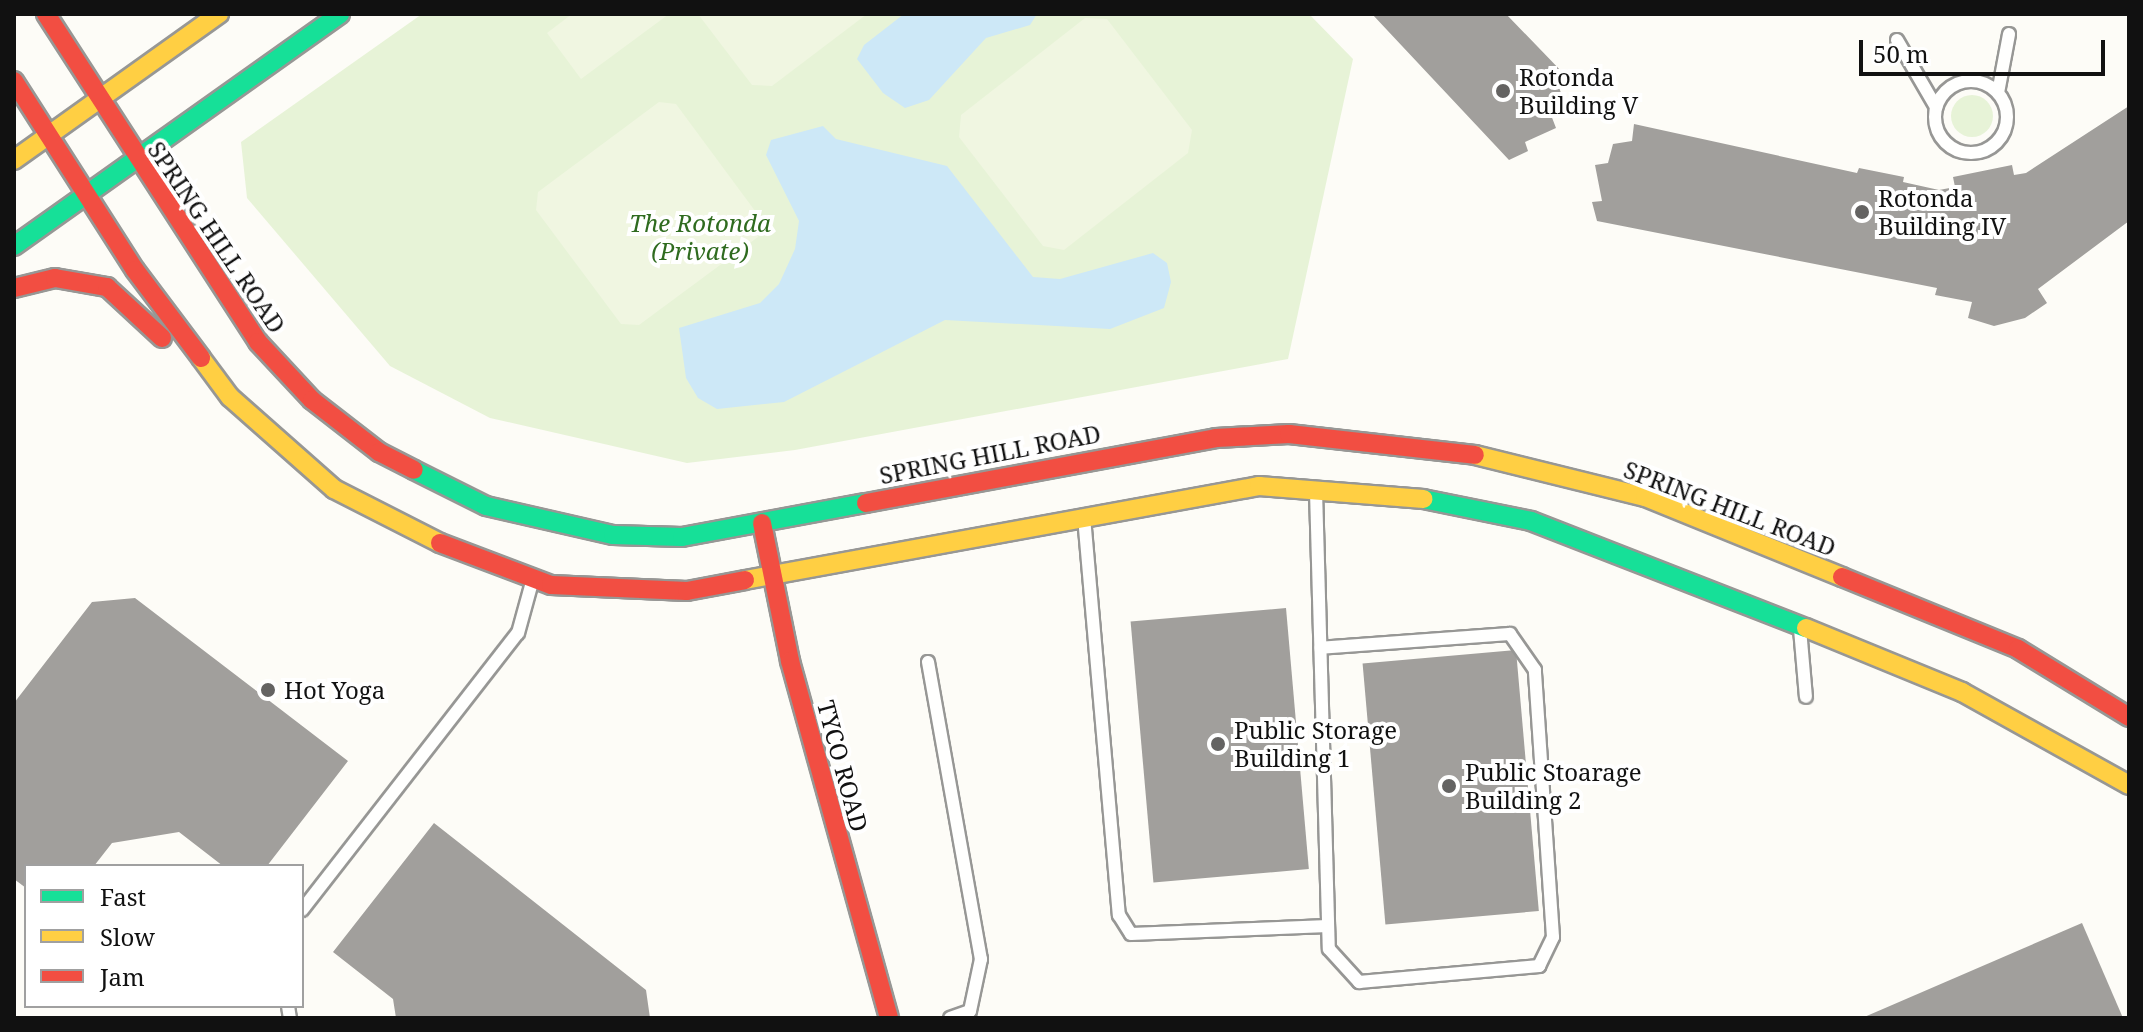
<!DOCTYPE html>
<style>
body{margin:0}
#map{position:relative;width:2143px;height:1032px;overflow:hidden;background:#fdfcf7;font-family:"Noto Serif",serif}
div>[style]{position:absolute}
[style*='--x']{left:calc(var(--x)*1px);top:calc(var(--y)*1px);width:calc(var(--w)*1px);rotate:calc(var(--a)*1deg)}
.green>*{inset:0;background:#e7f3d7}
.round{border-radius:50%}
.pitch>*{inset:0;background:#f0f6e1}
.water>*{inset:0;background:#cde8f7}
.building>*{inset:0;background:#a19f9c;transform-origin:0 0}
.roads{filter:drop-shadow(2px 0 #979795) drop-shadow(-2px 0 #979795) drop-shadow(0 2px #979795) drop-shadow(0 -2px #979795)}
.lane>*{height:12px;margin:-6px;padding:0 6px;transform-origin:6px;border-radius:6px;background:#fffffe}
.lane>.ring{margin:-6px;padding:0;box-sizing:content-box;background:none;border:12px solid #fffffe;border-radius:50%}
.fast>*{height:18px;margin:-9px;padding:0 9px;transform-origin:9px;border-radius:9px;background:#16e098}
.slow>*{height:18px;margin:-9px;padding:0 9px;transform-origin:9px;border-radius:9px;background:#ffcf43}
.jam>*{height:18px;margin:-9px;padding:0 9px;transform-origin:9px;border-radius:9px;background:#f24e42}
.dots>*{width:22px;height:22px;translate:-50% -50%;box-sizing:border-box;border:4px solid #fff;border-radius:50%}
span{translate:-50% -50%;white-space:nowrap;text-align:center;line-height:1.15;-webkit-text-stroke:8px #fff;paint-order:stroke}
.poi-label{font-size:24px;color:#111}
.left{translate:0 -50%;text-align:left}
.park-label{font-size:24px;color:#2f6b1f;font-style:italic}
.street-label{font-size:24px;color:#111}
.frame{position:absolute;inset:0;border:16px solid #111;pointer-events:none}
.legend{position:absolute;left:24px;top:864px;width:280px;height:144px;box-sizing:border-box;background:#fff;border:2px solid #a0a0a0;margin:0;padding:10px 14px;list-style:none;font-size:24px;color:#111}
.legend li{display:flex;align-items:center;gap:16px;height:40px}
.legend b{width:40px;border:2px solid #a0a0a0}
.scale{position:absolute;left:1859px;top:40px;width:246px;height:36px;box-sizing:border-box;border:4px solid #111;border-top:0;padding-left:10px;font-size:24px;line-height:28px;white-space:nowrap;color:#111;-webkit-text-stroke:6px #fff;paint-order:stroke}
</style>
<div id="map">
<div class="green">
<div style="clip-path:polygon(422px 14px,1309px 14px,1353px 59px,1288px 359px,795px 450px,687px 463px,490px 418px,390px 366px,247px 198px,241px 142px)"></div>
<div class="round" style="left:1951px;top:95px;width:42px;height:42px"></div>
</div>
<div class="pitch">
<div style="clip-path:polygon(572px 14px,669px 14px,581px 79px,547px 33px)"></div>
<div style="clip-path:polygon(698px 14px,867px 14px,772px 86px,752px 85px)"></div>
<div style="clip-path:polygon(1085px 18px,1107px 19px,1192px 130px,1188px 153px,1064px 250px,1043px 246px,959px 137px,961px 115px)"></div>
<div style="clip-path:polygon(659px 102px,676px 104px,761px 219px,758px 237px,639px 325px,621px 324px,536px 210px,538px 192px)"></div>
</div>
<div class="water">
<div style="clip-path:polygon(904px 14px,1037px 14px,1030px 25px,986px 38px,929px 100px,905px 108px,883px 93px,857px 59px,864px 45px)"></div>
<div style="clip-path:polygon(823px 126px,836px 139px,947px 166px,1033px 277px,1060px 279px,1153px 253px,1167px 263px,1171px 282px,1164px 308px,1110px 329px,945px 320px,784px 402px,717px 409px,698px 398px,686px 378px,679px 328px,760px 303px,779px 284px,795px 249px,799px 221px,766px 155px,771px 140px)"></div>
</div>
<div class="building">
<div style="clip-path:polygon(1372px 14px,1506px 14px,1564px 74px,1557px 82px,1564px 101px,1551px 115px,1556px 128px,1525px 142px,1528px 151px,1509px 160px)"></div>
<div style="clip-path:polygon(2129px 106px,2129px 221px,2038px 289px,2047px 303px,2025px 318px,1994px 326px,1968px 318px,1972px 302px,1935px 295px,1937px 288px,1597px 221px,1592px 202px,1602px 201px,1595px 165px,1608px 163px,1613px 144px,1632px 141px,1634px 124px,1857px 173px,1859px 168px,1904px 177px,1903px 182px,1939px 190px,1955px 187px,1953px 177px,2012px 165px,2014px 175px,2026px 173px)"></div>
<div style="clip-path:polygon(135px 598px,348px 761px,267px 866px,223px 866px,179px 832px,112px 843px,94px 866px,26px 866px,26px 888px,14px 879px,14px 703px,92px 602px)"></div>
<div style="left:1286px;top:608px;width:262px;height:156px;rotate:85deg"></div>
<div style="left:1516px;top:650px;width:262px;height:154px;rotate:85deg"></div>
<div style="clip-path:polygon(434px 823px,646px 990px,650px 1018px,396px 1018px,393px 999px,333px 952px)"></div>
<div style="clip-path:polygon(2082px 923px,2123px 1018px,1862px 1018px)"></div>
</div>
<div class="roads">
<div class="lane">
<div style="--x:1897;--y:40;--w:78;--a:59.8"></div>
<div class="ring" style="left:1935px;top:81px;width:60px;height:60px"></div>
<div style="--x:1998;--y:93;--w:60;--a:-79.4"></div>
<div style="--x:1316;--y:491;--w:458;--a:88.4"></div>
<div style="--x:1329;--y:949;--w:45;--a:47.7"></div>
<div style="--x:1359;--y:982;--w:181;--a:-5.1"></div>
<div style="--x:1539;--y:966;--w:32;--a:-64"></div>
<div style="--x:1553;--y:937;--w:268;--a:-93.9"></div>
<div style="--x:1535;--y:670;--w:44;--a:-124.8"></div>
<div style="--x:1510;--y:634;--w:190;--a:175.8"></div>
<div style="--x:1084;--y:517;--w:400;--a:85"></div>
<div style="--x:1119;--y:915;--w:22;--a:58"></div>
<div style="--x:1131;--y:934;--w:197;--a:-2.3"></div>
<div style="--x:1800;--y:629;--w:68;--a:85"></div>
<div style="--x:928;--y:662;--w:302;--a:79.9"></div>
<div style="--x:981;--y:959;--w:53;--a:101.9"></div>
<div style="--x:970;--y:1011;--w:21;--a:161"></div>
<div style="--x:302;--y:910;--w:351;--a:-52.1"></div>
<div style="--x:518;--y:633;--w:53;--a:-74.6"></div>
<div style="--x:288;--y:1006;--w:12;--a:81"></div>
</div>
<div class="fast">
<div style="--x:14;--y:246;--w:400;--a:-35.4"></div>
<div style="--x:414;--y:470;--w:80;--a:26.6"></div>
<div style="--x:486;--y:506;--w:130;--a:12.9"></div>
<div style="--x:613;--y:535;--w:69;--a:1.7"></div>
<div style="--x:682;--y:537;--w:187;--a:-10.5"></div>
<div style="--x:1423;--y:499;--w:110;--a:11.5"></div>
<div style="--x:1531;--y:521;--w:295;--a:21.3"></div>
</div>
<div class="slow">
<div style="--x:14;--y:160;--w:252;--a:-35.5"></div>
<div style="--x:201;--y:358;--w:49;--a:53.4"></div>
<div style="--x:230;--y:397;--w:139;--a:41.5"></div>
<div style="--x:334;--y:489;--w:119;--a:27"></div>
<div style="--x:1475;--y:455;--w:175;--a:13.9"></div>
<div style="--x:1645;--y:497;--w:213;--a:22.1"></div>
<div style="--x:745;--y:580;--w:523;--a:-10.36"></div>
<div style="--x:1259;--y:486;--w:165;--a:4.5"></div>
<div style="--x:1806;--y:628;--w:169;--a:22.3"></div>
<div style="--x:1962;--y:692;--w:191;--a:29.1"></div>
</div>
<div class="jam">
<div style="--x:46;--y:14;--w:391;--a:57.1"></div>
<div style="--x:258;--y:342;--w:79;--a:47"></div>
<div style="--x:312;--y:400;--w:85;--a:37.8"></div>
<div style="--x:379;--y:452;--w:39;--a:27"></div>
<div style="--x:14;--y:81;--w:224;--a:57.4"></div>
<div style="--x:135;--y:270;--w:110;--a:53.1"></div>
<div style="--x:14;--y:288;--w:42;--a:-13.7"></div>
<div style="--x:55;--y:278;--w:53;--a:9.8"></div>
<div style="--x:107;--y:287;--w:75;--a:42.8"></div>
<div style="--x:866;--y:503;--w:356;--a:-10.5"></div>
<div style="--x:1216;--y:438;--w:73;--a:-3.1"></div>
<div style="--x:1289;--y:434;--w:187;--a:6.4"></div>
<div style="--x:762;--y:523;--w:141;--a:78.5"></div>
<div style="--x:790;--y:661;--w:370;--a:74.5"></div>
<div style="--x:440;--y:543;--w:119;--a:20.7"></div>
<div style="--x:551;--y:585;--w:136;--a:2.5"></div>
<div style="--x:687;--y:591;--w:59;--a:-10.7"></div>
<div style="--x:1842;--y:577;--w:190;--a:22.2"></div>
<div style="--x:2018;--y:649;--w:130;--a:31.5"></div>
</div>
</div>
<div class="dots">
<div style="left:1503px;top:91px;background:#646362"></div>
<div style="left:1862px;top:212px;background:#646362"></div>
<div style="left:268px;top:690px;background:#646362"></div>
<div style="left:1218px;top:744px;background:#646362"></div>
<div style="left:1449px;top:786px;background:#646362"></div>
</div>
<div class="poi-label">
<span class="left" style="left:1519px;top:91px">Rotonda<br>Building V</span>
<span class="left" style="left:1878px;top:212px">Rotonda<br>Building IV</span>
<span class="left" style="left:284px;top:690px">Hot Yoga</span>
<span class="left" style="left:1234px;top:744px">Public Storage<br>Building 1</span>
<span class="left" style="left:1465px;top:786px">Public Stoarage<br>Building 2</span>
</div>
<div class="park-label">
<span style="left:700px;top:237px">The Rotonda<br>(Private)</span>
</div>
<div class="street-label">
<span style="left:217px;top:237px;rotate:56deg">SPRING HILL ROAD</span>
<span style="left:990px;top:454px;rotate:-11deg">SPRING HILL ROAD</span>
<span style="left:1730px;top:508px;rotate:21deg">SPRING HILL ROAD</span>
<span style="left:843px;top:766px;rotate:75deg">TYCO ROAD</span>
</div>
<div class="frame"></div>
<ul class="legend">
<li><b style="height:10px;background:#16e098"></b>Fast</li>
<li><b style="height:10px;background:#ffcf43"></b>Slow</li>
<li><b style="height:10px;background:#f24e42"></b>Jam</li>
</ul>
<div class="scale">50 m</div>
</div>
